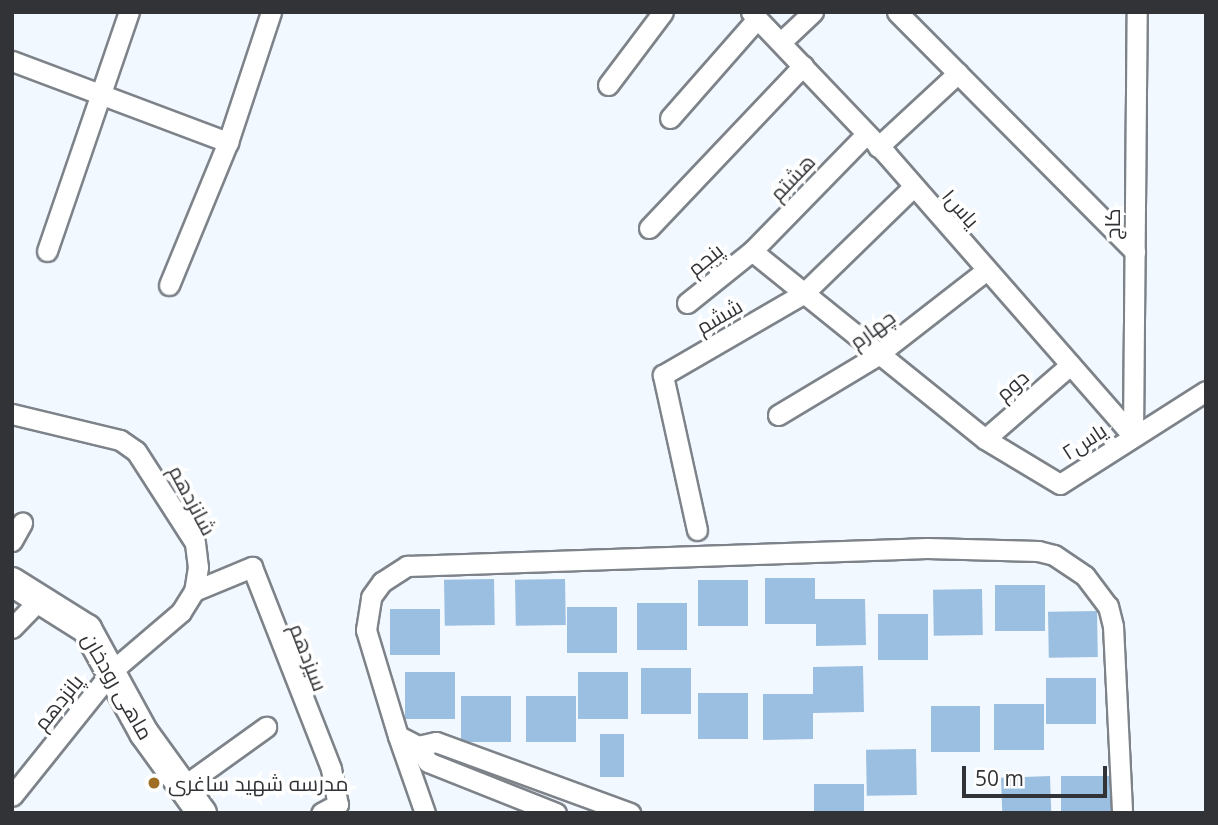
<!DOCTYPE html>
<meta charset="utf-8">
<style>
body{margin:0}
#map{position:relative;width:1218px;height:825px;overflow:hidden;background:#f2f8ff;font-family:"Open Sans",Cairo,sans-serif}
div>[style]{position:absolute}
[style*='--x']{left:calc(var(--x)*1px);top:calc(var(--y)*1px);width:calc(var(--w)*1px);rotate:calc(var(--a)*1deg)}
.building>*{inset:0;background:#9bbfe0;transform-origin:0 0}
.roads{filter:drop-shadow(2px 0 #7d8389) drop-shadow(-2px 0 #7d8389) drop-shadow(0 2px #7d8389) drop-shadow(0 -2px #7d8389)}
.street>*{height:19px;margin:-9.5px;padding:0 9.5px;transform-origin:9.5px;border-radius:9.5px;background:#fff}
.secondary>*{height:28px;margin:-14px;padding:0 14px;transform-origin:14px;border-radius:14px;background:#fff}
.dots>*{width:19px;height:19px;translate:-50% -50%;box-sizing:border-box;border:4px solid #fff;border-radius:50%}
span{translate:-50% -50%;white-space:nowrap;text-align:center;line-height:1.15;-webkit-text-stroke:7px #fff;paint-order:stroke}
.street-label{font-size:21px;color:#313336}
.poi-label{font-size:21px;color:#313336}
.left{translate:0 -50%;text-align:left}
.frame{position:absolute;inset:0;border:14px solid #313336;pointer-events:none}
.scale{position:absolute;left:962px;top:766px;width:145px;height:32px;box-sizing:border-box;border:4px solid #313336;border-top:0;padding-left:9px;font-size:21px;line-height:24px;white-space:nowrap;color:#313336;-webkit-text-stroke:5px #fff;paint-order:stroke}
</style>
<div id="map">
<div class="building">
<div style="clip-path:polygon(765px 578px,815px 578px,815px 599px,865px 599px,866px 645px,816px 646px,816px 624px,765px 624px)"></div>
<div style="left:494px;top:579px;width:46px;height:50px;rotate:89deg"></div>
<div style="left:565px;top:579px;width:46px;height:50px;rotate:89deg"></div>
<div style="left:698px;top:580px;width:50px;height:46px"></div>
<div style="left:995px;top:585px;width:50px;height:46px"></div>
<div style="left:982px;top:589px;width:46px;height:49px;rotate:89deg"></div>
<div style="left:687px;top:603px;width:47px;height:50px;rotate:90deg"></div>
<div style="left:617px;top:607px;width:46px;height:50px;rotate:90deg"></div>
<div style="left:390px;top:609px;width:50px;height:46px"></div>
<div style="left:1097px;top:611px;width:46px;height:49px;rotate:89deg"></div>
<div style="left:928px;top:614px;width:46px;height:50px;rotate:90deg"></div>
<div style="clip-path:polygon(863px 666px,864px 712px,813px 713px,813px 739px,763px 740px,763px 694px,813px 694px,813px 667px)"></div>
<div style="left:691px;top:668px;width:46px;height:50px;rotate:90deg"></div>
<div style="left:405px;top:672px;width:50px;height:47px"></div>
<div style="left:578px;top:672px;width:50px;height:47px"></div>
<div style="left:1096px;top:678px;width:46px;height:50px;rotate:90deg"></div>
<div style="left:748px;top:693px;width:46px;height:50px;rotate:90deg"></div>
<div style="left:511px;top:696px;width:46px;height:50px;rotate:90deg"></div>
<div style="left:576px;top:696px;width:46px;height:50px;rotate:90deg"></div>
<div style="left:1044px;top:704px;width:46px;height:50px;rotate:90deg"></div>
<div style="left:931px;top:706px;width:49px;height:46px"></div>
<div style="left:600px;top:734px;width:24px;height:43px"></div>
<div style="left:916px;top:749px;width:46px;height:50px;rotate:89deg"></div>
<div style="left:1050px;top:776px;width:37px;height:49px;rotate:88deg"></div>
<div style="left:1111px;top:776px;width:37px;height:50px;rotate:90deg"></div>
<div style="left:814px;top:784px;width:50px;height:29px"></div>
</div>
<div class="roads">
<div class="street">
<div style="--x:751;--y:12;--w:197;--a:46.4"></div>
<div style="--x:887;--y:155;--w:373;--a:48.8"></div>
<div style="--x:897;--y:12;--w:338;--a:45.2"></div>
<div style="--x:781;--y:42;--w:44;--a:-43.2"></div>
<div style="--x:12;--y:61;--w:231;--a:20.6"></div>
<div style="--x:608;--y:85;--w:91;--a:-53"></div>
<div style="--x:670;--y:118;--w:132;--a:-48.7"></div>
<div style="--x:878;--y:147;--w:109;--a:-42.8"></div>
<div style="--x:649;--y:228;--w:224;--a:-46.5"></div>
<div style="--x:47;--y:251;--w:253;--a:-71.1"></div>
<div style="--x:752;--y:251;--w:299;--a:38.9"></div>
<div style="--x:985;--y:439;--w:87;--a:31"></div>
<div style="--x:1060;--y:484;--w:173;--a:-32.5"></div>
<div style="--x:169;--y:285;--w:155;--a:-67.6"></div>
<div style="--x:228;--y:142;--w:137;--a:-71.7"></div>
<div style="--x:687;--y:303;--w:83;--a:-38.7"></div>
<div style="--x:752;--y:251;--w:163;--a:-45.7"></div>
<div style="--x:12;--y:414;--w:111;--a:13.5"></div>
<div style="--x:120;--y:440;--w:19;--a:35"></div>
<div style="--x:136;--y:451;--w:109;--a:57.3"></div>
<div style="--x:195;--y:543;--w:24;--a:83"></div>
<div style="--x:198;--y:567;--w:24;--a:99"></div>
<div style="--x:194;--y:591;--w:25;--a:122"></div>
<div style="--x:181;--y:612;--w:89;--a:139.5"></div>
<div style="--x:113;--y:670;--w:161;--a:128.7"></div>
<div style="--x:778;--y:415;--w:114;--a:-31"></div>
<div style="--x:876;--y:356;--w:138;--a:-37.9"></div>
<div style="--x:1133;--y:436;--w:424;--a:-89.5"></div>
<div style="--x:985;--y:439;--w:113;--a:-41"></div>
<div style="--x:697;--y:530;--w:159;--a:-102.4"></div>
<div style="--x:663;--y:375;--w:162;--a:-30.1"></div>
<div style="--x:803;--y:294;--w:153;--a:-44.2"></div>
<div style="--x:12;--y:541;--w:21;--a:-61"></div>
<div style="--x:194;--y:591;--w:63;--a:-22.5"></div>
<div style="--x:252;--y:567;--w:217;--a:68.6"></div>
<div style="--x:331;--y:769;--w:36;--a:79"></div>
<div style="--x:338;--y:804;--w:19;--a:152"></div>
<div style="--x:12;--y:628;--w:42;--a:-46"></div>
<div style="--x:398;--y:736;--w:82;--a:70.7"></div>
<div style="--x:418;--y:746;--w:22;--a:-153"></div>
<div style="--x:398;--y:736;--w:111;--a:-106.8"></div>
<div style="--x:366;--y:630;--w:33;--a:-81"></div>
<div style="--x:371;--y:597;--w:19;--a:-54"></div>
<div style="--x:382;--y:582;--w:30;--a:-33"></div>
<div style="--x:407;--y:566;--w:520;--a:-1.98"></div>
<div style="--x:927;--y:548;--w:111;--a:1.5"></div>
<div style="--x:1038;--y:551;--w:16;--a:14"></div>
<div style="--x:1054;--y:555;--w:37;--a:34"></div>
<div style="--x:1085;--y:576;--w:38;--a:53"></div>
<div style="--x:1108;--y:606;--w:21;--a:76"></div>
<div style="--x:1113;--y:626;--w:187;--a:87.2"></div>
<div style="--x:181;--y:788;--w:105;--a:-35.7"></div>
<div style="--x:556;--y:813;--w:138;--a:-158.3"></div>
<div style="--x:428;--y:762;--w:19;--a:-122"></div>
<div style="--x:418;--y:746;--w:18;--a:-13"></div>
<div style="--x:436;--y:742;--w:207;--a:20.1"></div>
</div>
<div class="secondary">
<div style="--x:12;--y:582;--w:89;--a:32.1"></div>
<div style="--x:87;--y:629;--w:119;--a:61.3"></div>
<div style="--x:144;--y:733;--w:99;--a:54.1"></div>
</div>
</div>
<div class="dots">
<div style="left:154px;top:783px;background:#a06e23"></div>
</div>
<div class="street-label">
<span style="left:792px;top:177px;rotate:-46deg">هشتم</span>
<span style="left:961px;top:208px;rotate:49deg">یاس۱</span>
<span style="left:1112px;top:224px;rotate:-90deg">کاج</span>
<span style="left:705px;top:259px;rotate:-39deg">پنجم</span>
<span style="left:719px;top:316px;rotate:-30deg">ششم</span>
<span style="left:872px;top:329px;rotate:-36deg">چهارم</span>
<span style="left:1012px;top:385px;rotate:-41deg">دوم</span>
<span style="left:1084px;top:441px;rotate:-33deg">یاس۲</span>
<span style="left:193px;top:500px;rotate:62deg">شانزدهم</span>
<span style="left:309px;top:657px;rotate:69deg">سیزدهم</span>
<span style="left:118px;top:686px;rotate:60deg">ماهی رودخان</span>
<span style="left:58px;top:702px;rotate:-51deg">پانزدهم</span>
</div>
<div class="poi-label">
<span class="left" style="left:168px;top:783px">مدرسه شهید ساغری</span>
</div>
<div class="frame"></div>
<div class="scale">50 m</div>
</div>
